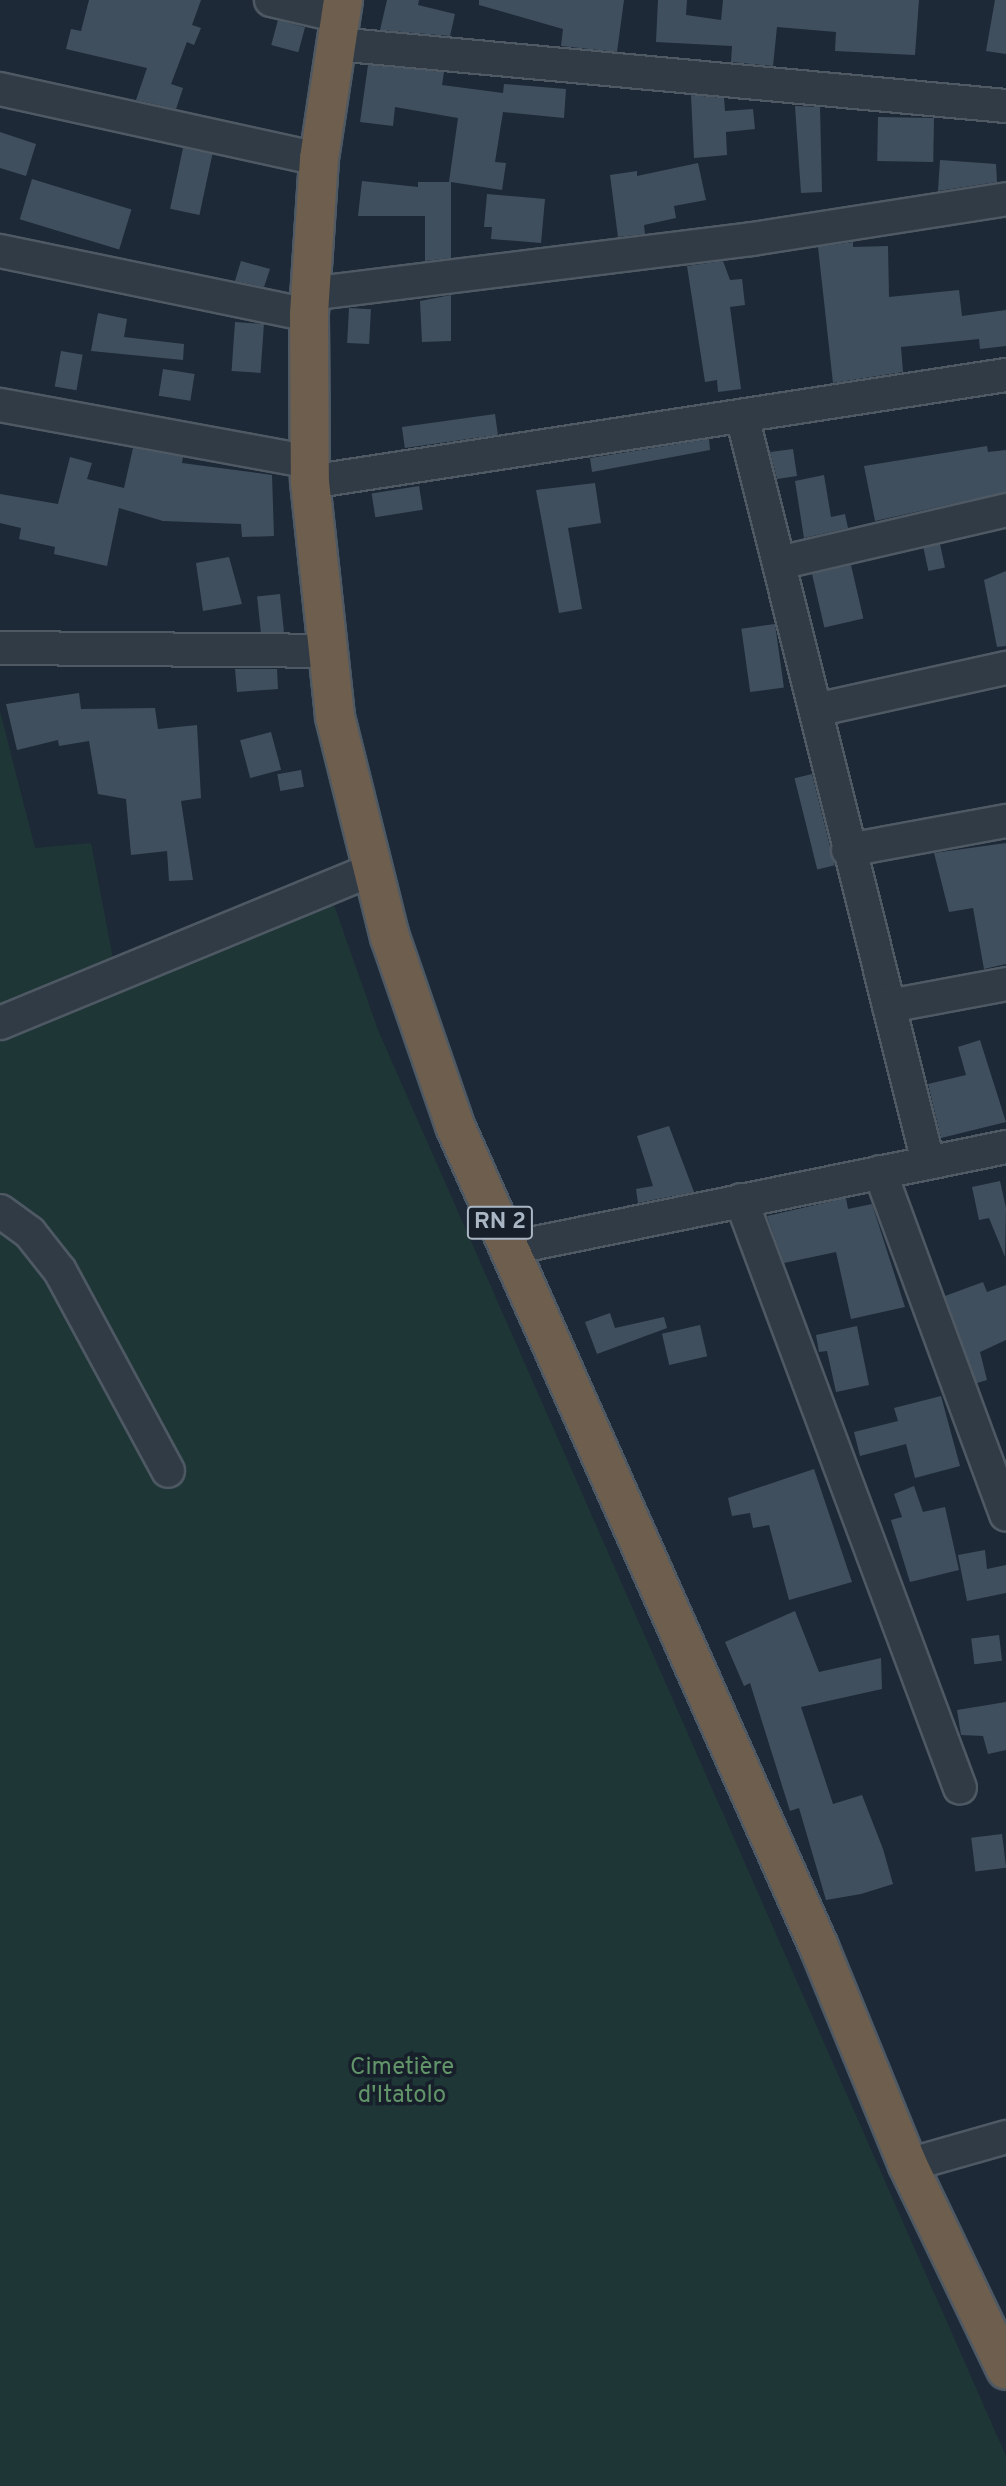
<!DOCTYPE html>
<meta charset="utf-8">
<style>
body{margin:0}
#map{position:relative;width:1006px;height:2486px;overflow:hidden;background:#1d2936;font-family:Overpass,sans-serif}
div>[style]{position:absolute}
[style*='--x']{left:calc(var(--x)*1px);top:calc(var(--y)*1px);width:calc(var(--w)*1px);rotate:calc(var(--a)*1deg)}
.green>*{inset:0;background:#1f3637}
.building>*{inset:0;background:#404f5e;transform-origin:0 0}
.roads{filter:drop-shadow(2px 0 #4e5964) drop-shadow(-2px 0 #4e5964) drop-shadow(0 2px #4e5964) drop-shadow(0 -2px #4e5964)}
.minor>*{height:32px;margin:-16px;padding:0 16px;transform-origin:16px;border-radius:16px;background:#313b46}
.highway>*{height:38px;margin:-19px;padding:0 19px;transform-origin:19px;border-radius:19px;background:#6d5e4d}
span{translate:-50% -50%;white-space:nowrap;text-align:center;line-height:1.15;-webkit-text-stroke:7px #17202a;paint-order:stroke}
.shield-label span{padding:2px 5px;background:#17202a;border:2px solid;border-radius:5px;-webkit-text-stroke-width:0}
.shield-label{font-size:23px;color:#aab6c4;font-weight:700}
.park-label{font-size:24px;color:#619469}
</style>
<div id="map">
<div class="green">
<div style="clip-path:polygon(0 711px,35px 848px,91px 843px,119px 990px,333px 902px,378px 1030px,1006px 2456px,1006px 2486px,0 2486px)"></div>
</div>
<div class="building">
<div style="clip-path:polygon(89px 0,201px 0,192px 25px,201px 28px,194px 45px,187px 42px,171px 84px,183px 88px,176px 109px,136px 100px,147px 68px,66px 49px,71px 29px,81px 31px)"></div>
<div style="clip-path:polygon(387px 0,419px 0,418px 5px,455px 14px,450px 36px,380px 30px)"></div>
<div style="clip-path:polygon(479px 0,624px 0,617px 52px,561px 46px,563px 29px,479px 5px)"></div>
<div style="clip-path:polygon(658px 0,687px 0,686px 15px,721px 20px,723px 0,919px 0,915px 55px,835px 51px,836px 32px,777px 27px,773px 66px,731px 62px,732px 46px,656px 42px)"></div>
<div style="clip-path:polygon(995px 0,1006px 0,1006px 54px,986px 51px)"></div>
<div style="left:278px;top:20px;width:28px;height:26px;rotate:15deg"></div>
<div style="clip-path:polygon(368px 65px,444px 72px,442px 85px,503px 93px,504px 84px,566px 89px,564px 118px,503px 112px,495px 162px,506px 163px,502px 190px,451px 182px,451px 258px,425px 261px,425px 216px,358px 216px,362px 181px,418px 187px,418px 182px,449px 182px,458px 118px,395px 107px,393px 126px,360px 122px)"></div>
<div style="clip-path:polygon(691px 95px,724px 98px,725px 111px,753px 109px,755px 129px,726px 132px,727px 155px,694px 158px)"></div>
<div style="clip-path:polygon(795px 106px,820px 107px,822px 192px,801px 193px)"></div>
<div style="left:878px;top:117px;width:56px;height:44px;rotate:1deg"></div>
<div style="clip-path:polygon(0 132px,36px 144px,26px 176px,0 168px)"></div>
<div style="left:183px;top:148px;width:30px;height:62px;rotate:12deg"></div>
<div style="clip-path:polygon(940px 160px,996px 164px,997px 182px,938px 191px)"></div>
<div style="clip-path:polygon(698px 163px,706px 200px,674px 206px,676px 218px,644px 225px,645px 234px,618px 237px,610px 175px,637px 171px,637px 176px)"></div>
<div style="left:32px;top:179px;width:104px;height:42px;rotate:17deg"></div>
<div style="clip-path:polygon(487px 194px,545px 199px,541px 243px,491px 239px,492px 227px,484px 227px)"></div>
<div style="clip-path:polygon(853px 242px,853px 247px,888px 246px,889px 297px,959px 290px,962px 316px,1006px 310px,1006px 346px,980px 349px,979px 339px,901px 347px,903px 372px,833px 383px,818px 247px)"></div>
<div style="clip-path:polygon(241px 261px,270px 269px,264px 287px,235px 281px)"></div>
<div style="clip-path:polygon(723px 261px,730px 280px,742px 279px,745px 305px,730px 307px,741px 389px,718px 392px,717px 380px,705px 382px,687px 266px)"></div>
<div style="clip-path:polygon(451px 295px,451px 341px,422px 342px,420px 301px)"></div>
<div style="left:349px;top:308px;width:22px;height:35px;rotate:3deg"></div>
<div style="clip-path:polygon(98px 313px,127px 319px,124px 337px,184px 344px,183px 360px,91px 351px)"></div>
<div style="left:235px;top:322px;width:29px;height:49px;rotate:4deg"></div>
<div style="left:61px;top:351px;width:22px;height:36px;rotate:10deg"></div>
<div style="left:163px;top:369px;width:32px;height:27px;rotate:9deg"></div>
<div style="left:495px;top:414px;width:21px;height:94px;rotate:82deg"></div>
<div style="clip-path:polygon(709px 439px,710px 450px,592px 472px,590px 458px)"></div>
<div style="clip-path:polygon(987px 446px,988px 452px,1006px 450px,1006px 492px,875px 521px,864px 466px)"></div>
<div style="clip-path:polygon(133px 448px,183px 457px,182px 463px,272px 475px,274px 536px,242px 537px,241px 524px,163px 521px,119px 508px,107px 566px,54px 554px,55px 547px,19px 539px,21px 528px,0 523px,0 494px,58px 504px,70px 457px,92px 463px,87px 479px,124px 488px)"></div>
<div style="clip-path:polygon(793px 449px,797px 476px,777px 479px,770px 452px)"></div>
<div style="clip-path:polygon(824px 475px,831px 517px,845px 514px,848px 528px,804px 538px,795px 481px)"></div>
<div style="clip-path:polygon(595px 483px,601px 523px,568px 528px,582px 609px,559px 613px,536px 490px)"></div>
<div style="left:419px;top:486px;width:24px;height:48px;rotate:81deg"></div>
<div style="left:940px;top:544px;width:24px;height:17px;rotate:78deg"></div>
<div style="clip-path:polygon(229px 557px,242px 604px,203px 611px,196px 563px)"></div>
<div style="left:851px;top:565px;width:55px;height:40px;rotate:77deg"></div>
<div style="clip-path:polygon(1006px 571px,1006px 646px,997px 647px,984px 580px)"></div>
<div style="left:280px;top:594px;width:38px;height:23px;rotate:84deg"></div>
<div style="left:775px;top:624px;width:64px;height:34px;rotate:82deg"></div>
<div style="clip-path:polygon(235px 669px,277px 669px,278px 689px,237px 692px)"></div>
<div style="clip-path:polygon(79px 693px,81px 709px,155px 708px,158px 729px,197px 725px,201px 798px,181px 801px,193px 880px,169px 881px,167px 851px,131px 855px,126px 799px,98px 794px,89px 741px,59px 746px,58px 740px,17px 750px,6px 704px)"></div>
<div style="left:271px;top:732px;width:39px;height:32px;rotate:75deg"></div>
<div style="left:301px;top:770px;width:17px;height:24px;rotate:80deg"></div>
<div style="left:812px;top:774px;width:94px;height:18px;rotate:76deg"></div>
<div style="clip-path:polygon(1006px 843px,1006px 964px,984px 969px,973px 908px,949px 912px,934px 853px)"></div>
<div style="clip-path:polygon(980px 1040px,1006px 1122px,941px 1138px,928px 1084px,966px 1075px,958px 1047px)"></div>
<div style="clip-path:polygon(669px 1126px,694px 1192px,638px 1203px,636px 1189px,653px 1186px,637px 1136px)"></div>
<div style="clip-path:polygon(1000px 1181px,1006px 1208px,1005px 1257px,989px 1218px,979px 1220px,972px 1187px)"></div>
<div style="clip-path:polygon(846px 1198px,848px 1209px,872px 1204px,905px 1307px,851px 1319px,836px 1252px,784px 1263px,767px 1216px)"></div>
<div style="clip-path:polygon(983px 1282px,987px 1292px,1006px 1285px,1006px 1340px,980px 1352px,987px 1380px,977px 1383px,945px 1296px)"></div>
<div style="clip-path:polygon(610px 1313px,615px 1328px,664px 1317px,667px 1328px,597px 1354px,585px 1322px)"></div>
<div style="left:700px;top:1325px;width:32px;height:39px;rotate:77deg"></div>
<div style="clip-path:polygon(857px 1326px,869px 1385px,836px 1392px,827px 1351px,819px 1352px,816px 1335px)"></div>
<div style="clip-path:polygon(941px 1396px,960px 1466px,915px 1478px,906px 1444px,860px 1456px,854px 1432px,898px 1421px,894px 1408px)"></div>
<div style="clip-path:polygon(814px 1469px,852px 1582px,789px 1600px,769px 1525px,753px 1528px,750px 1513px,732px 1516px,728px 1498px)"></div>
<div style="clip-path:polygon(914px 1486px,923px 1512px,945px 1507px,959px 1570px,910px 1582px,891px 1520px,902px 1517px,894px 1494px)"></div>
<div style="clip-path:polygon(985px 1550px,987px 1569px,1006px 1565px,1006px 1593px,967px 1601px,958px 1555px)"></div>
<div style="clip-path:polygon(795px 1611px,819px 1672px,881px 1658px,882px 1689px,801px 1707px,833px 1804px,862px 1795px,883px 1849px,893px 1884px,861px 1894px,826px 1900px,799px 1808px,790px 1811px,750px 1683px,744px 1686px,725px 1642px)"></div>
<div style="left:999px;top:1635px;width:26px;height:28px;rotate:83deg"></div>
<div style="clip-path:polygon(1006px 1702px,1006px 1750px,988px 1754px,983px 1736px,961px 1735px,957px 1710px)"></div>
<div style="left:1002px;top:1834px;width:34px;height:31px;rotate:83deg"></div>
</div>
<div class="roads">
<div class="minor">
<div style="--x:271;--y:0;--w:71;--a:13.1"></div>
<div style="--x:336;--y:44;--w:673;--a:5.29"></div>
<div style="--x:0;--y:89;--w:327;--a:12.4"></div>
<div style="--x:0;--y:251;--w:316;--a:11.7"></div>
<div style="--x:310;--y:294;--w:445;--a:-7.1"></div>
<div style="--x:752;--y:239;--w:257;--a:-8.9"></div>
<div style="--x:0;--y:405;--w:315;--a:10.4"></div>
<div style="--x:743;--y:420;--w:765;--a:76"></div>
<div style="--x:310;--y:482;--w:704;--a:-8.74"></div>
<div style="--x:779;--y:563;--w:233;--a:-13.1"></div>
<div style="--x:0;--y:648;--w:325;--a:0.5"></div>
<div style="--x:816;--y:710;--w:195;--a:-12.5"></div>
<div style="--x:848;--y:850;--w:161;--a:-10.4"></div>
<div style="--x:889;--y:1006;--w:119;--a:-10.6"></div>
<div style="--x:0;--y:1023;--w:402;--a:-22.4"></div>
<div style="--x:880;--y:1172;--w:365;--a:69.8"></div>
<div style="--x:741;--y:1200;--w:627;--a:69.57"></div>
<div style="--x:0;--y:1211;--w:37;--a:36"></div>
<div style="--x:30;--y:1233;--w:48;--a:51.7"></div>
<div style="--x:60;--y:1271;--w:227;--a:61.6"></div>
<div style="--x:511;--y:1248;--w:505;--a:-11.53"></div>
<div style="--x:908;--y:2165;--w:102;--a:-15.9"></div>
</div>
<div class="highway">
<div style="--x:343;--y:0;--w:161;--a:98.6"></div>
<div style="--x:319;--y:159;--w:156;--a:93.7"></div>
<div style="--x:309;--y:315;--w:167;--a:89.7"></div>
<div style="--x:310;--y:482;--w:236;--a:83.9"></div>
<div style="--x:335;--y:717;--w:227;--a:76"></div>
<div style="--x:390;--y:937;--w:200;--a:71"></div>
<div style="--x:455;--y:1126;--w:898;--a:66.09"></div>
<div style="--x:819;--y:1947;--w:235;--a:67.8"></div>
<div style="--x:908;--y:2165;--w:227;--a:64.4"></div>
</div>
</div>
<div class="shield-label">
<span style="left:500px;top:1223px">RN 2</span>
</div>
<div class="park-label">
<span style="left:402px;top:2083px">Cimetière<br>d'Itatolo</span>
</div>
</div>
